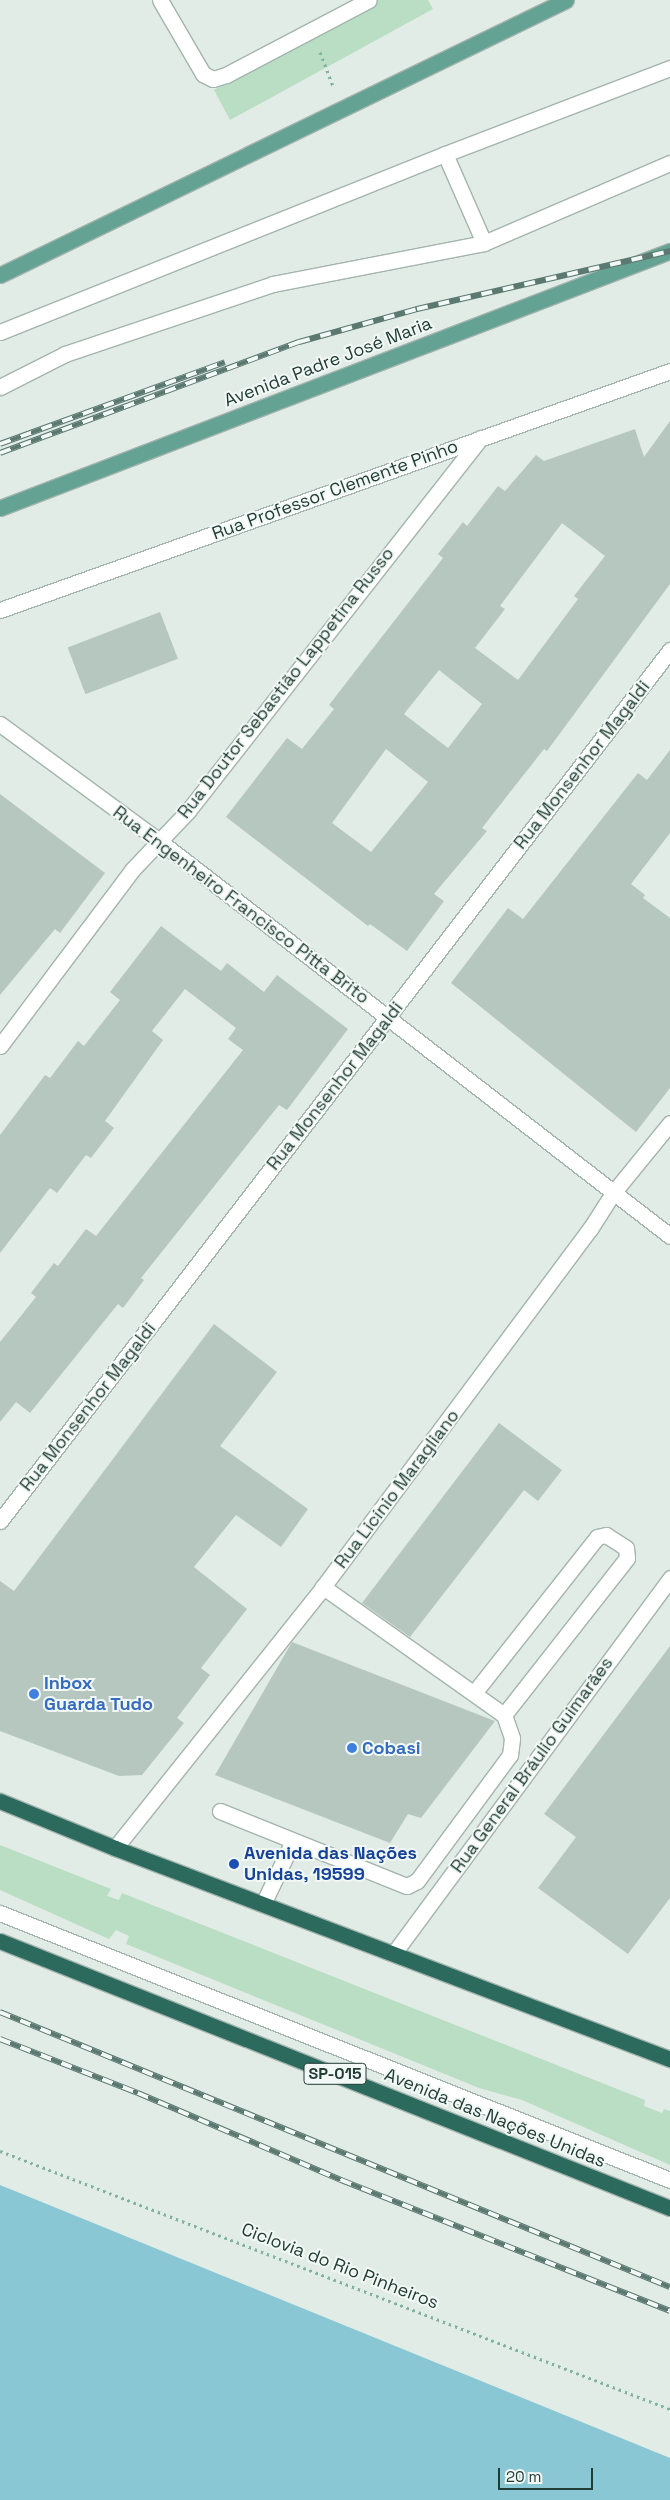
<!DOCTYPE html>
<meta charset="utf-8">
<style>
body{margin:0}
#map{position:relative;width:670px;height:2500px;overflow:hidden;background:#e1ece7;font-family:"Space Grotesk",sans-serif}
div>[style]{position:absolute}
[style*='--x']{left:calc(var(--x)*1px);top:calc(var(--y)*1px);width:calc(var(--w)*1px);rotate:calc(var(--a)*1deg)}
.green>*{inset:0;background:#b9dec3}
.water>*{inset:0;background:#88c7d3}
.building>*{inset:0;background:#b6c7c0;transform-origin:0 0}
.path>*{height:3px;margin-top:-1.5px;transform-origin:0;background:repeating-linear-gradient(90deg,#81b1a2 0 2.5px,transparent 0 6.5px)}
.roads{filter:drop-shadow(1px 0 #a4b4ae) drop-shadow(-1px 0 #a4b4ae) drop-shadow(0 1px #a4b4ae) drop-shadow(0 -1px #a4b4ae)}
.minor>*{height:15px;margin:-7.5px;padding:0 7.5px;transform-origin:7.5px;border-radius:7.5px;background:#fff}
.major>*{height:15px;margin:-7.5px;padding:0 7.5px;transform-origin:7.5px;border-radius:7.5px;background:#64a393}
.highway>*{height:15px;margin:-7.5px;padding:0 7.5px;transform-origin:7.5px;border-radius:7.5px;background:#2c6a5e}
.rail>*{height:5.5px;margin-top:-2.75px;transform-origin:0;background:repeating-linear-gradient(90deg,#f2f8f5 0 11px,#5b7971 0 22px);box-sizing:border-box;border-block:1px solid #5b7971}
.dots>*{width:14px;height:14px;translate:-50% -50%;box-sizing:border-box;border:2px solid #f2f8f5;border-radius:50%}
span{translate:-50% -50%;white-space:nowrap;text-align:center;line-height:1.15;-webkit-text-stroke:4px #f2f8f5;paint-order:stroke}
.shield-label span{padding:1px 4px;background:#f2f8f5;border:1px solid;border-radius:4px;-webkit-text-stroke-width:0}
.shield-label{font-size:16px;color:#213d36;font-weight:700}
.street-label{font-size:18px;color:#213d36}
.shop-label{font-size:18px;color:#366cbe;font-weight:700}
.left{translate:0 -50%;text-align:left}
.transit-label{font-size:18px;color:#164399;font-weight:700}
.scale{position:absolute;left:498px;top:2468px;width:95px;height:22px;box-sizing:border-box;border:2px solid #213d36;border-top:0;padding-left:6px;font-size:15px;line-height:18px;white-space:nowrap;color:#213d36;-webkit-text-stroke:4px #f2f8f5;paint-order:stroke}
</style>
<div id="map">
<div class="green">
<div style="clip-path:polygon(376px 0,428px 0,433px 9px,230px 120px,214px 90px)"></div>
<div style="clip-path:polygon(0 1845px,111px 1889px,107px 1896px,119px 1900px,122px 1893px,645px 2100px,644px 2106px,662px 2113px,664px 2109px,670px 2111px,670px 2165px,522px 2100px,479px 2088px,126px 1944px,129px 1936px,116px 1930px,109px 1939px,0 1890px)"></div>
</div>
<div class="water">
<div style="clip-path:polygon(0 2185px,670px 2458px,670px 2500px,0 2500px)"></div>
</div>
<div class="building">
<div style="clip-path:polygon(evenodd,670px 421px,670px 584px,547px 751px,544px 749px,482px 828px,487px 831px,434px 894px,444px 901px,407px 951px,370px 924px,368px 926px,226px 817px,287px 738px,302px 749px,334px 709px,329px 705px,443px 558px,438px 554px,463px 522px,467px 526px,498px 486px,505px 491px,536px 455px,544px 461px,635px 429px,644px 457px,670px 421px,562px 523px,605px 556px,574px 596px,578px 599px,518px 680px,475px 648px,505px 609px,500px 606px,562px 523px,670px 421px,439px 670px,482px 704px,448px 748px,404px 714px,439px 670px,670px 421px,386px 749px,428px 782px,371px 852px,332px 823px,386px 749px)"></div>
<div style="left:160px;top:612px;width:50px;height:99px;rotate:69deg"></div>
<div style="clip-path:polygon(670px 750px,670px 833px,631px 884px,645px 895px,643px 898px,670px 918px,670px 1088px,636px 1132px,451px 983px,508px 908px,523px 919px,638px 773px,647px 780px)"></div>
<div style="clip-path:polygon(0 794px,105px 873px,60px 933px,55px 929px,0 995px)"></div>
<div style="clip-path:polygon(161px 926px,221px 971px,227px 963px,264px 992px,277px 975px,348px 1029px,287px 1110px,279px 1105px,141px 1278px,144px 1280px,123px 1308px,118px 1304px,30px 1413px,16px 1402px,0 1422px,0 1342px,36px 1297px,31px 1293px,54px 1263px,58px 1266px,86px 1229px,96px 1236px,243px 1050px,228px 1039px,236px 1028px,185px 989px,152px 1031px,163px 1040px,105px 1121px,114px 1128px,91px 1158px,86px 1155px,57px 1193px,50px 1188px,0 1253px,0 1135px,45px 1075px,50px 1078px,78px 1041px,84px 1046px,120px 1000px,110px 992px)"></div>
<div style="clip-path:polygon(214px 1324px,277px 1372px,220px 1446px,308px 1509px,281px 1547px,236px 1515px,194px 1567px,247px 1609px,201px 1668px,210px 1675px,177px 1718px,184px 1723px,142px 1775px,119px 1776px,0 1731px,0 1581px,14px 1591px)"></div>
<div style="clip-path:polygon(499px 1423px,562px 1470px,538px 1501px,524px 1490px,410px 1637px,362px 1603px)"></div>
<div style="clip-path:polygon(292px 1642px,495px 1721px,421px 1818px,408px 1814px,390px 1843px,215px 1775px)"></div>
<div style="clip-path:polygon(670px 1646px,670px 1898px,628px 1954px,538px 1888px,576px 1837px,544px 1814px)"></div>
</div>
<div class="path">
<div style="--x:320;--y:52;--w:36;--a:69"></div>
<div style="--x:0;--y:2151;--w:718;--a:21.06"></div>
</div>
<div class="roads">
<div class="minor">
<div style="--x:160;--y:0;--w:86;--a:59.8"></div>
<div style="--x:203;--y:74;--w:11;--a:27"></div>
<div style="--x:213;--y:79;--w:14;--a:-17"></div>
<div style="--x:226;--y:75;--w:161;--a:-27.7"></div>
<div style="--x:445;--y:154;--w:97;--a:66.3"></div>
<div style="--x:0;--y:332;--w:479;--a:-21.8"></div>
<div style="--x:445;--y:154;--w:241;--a:-20.9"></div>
<div style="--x:0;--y:387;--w:73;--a:-26.9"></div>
<div style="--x:65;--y:354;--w:219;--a:-18.6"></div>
<div style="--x:273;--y:284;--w:215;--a:-11"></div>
<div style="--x:484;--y:243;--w:202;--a:-23.3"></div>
<div style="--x:0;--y:610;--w:711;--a:-19.63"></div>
<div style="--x:0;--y:724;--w:196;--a:36.3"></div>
<div style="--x:158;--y:840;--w:647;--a:37.72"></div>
<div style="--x:0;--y:1046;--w:221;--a:-53.1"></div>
<div style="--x:133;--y:869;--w:80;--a:-46.5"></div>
<div style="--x:188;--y:811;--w:474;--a:-51.9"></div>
<div style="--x:0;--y:1521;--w:1099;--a:-52.43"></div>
<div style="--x:474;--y:1693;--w:199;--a:-51.7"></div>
<div style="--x:597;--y:1537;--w:9;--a:-13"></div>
<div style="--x:606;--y:1535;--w:24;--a:33"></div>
<div style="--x:626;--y:1548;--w:10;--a:84"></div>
<div style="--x:627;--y:1558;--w:199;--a:128.1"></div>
<div style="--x:220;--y:1811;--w:201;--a:21.9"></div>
<div style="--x:407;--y:1886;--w:11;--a:-27"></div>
<div style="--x:417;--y:1881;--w:157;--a:-53.6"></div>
<div style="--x:510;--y:1755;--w:17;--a:-83"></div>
<div style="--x:512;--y:1738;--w:24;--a:-109"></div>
<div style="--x:504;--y:1715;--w:222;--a:-144.7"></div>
<div style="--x:115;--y:1848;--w:334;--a:-51.4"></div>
<div style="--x:323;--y:1587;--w:447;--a:-53.3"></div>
<div style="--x:590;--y:1229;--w:43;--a:-57.4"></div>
<div style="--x:613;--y:1193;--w:90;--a:-50.8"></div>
<div style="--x:263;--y:1904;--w:70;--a:-64.5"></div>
<div style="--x:0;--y:1913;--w:721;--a:21.73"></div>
<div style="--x:394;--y:1953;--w:466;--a:-53.6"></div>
</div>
<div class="major">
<div style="--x:0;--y:275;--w:629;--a:-25.91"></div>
<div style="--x:0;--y:508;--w:718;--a:-20.99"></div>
</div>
<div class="highway">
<div style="--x:0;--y:1801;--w:124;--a:22.2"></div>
<div style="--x:115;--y:1848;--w:594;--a:20.82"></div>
<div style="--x:0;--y:1941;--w:721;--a:21.73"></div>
</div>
</div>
<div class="rail">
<div style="--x:0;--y:444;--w:239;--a:-20"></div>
<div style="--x:0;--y:453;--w:319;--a:-20.4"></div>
<div style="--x:299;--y:342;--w:123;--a:-15.6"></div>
<div style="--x:417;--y:309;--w:260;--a:-12.9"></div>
<div style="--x:0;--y:2012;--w:724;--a:22.32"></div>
<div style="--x:0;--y:2039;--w:148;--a:21.4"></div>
<div style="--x:138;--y:2093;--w:221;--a:23.2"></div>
<div style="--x:341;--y:2180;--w:354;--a:21.7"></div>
</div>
<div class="dots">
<div style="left:34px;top:1694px;background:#3f7fe0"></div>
<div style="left:352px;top:1748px;background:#3f7fe0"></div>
<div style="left:234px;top:1864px;background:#1a4fb4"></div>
</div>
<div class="shield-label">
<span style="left:335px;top:2074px">SP-015</span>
</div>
<div class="street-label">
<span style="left:328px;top:362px;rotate:-21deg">Avenida Padre José Maria</span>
<span style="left:335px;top:490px;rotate:-20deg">Rua Professor Clemente Pinho</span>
<span style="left:286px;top:683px;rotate:-52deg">Rua Doutor Sebastião Lappetina Russo</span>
<span style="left:582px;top:765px;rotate:-52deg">Rua Monsenhor Magaldi</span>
<span style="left:241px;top:905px;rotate:37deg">Rua Engenheiro Francisco Pitta Brito</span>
<span style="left:335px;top:1086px;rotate:-52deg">Rua Monsenhor Magaldi</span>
<span style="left:88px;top:1407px;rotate:-52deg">Rua Monsenhor Magaldi</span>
<span style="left:397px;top:1489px;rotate:-53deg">Rua Licínio Maragliano</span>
<span style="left:532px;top:1765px;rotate:-54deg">Rua General Bráulio Guimarães</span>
<span style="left:495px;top:2118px;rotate:22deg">Avenida das Nações Unidas</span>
<span style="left:340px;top:2266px;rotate:21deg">Ciclovia do Rio Pinheiros</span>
</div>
<div class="shop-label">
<span class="left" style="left:44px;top:1694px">Inbox<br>Guarda Tudo</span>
<span class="left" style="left:362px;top:1748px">Cobasi</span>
</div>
<div class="transit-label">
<span class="left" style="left:244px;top:1864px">Avenida das Nações<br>Unidas, 19599</span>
</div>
<div class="scale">20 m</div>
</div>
